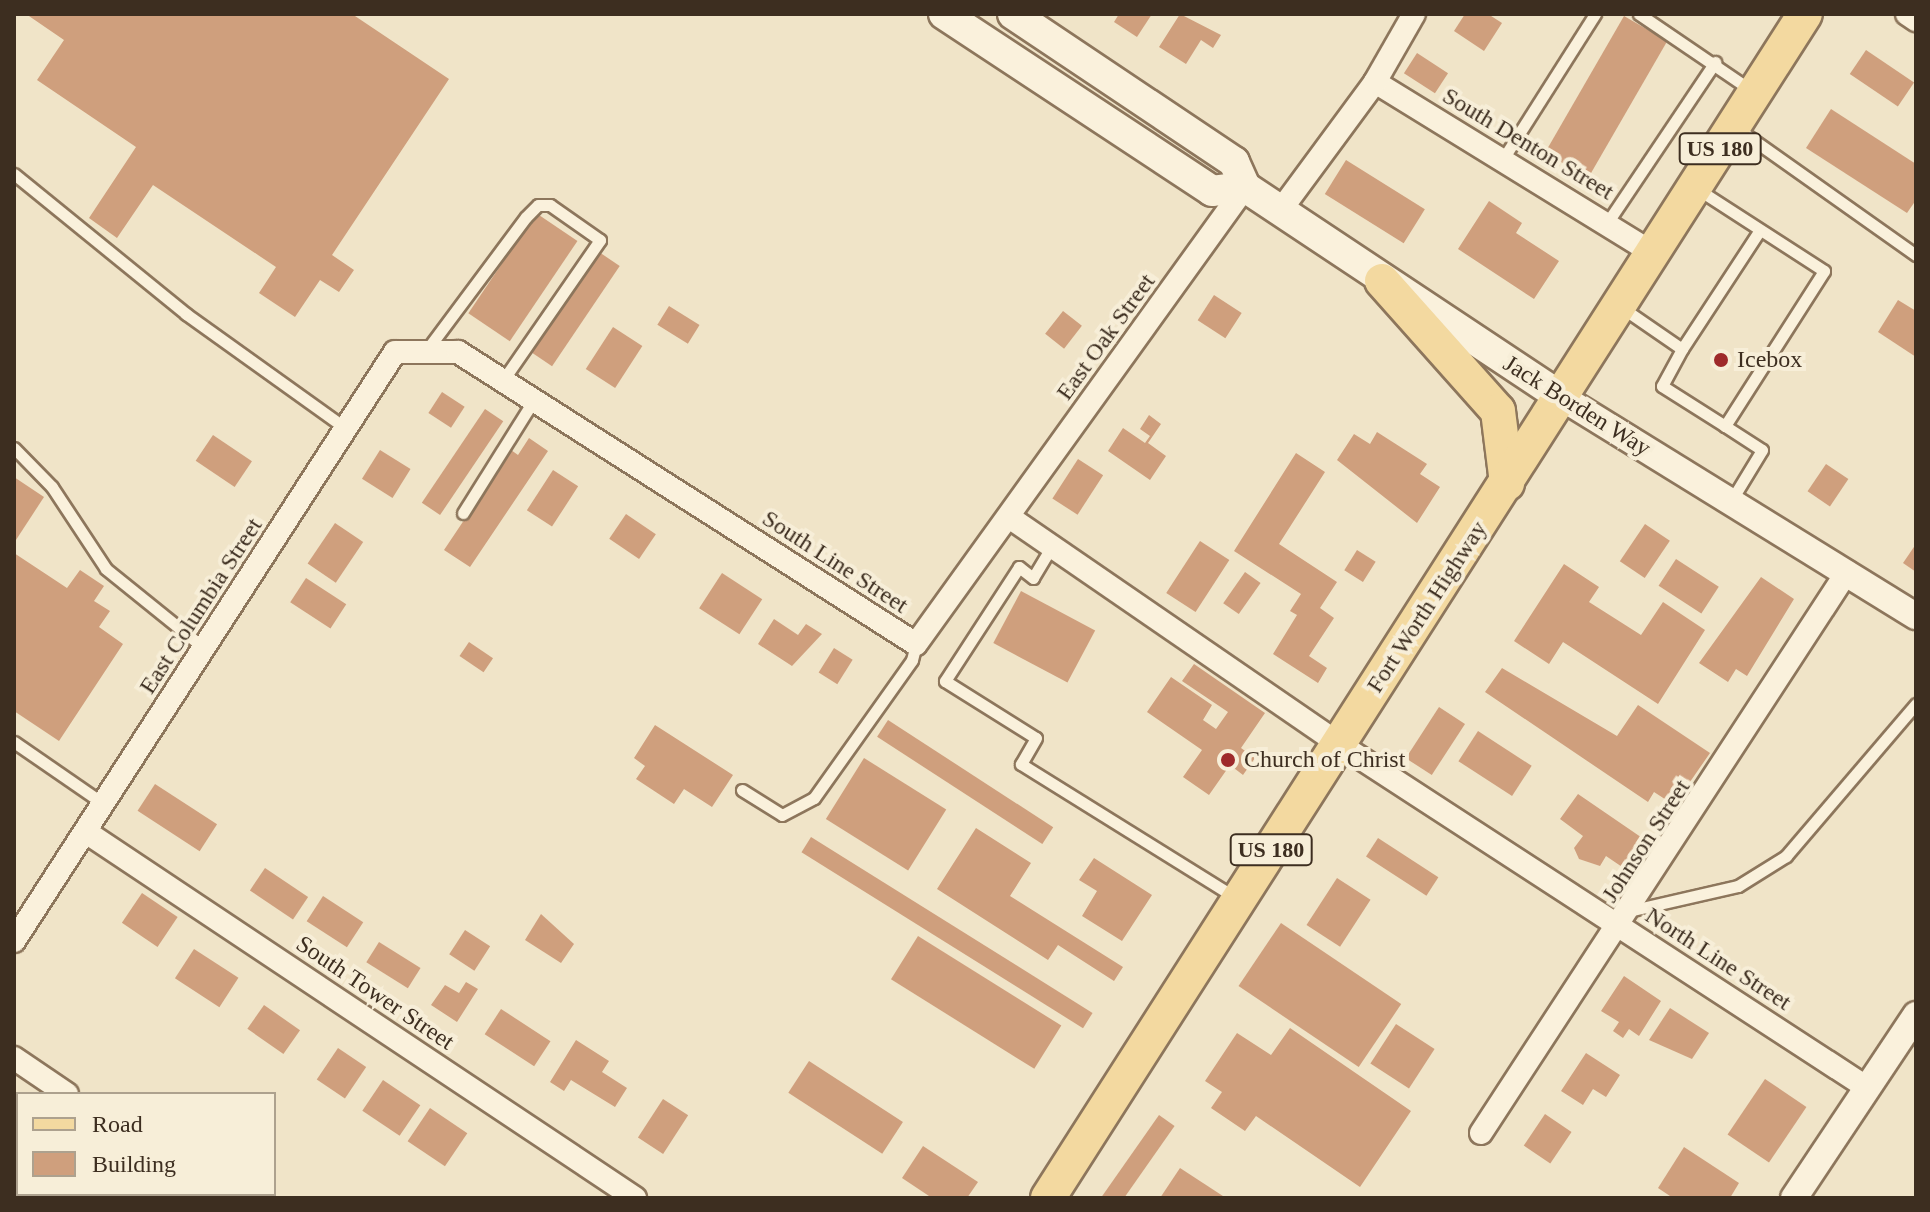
<!DOCTYPE html>
<style>
body{margin:0}
#map{position:relative;width:1930px;height:1212px;overflow:hidden;background:#f0e4c8;font-family:"Times New Roman",serif}
div>[style]{position:absolute}
[style*='--x']{left:calc(var(--x)*1px);top:calc(var(--y)*1px);width:calc(var(--w)*1px);rotate:calc(var(--a)*1deg)}
.building>*{inset:0;background:#cf9f7d;transform-origin:0 0}
.roads{filter:drop-shadow(2px 0 #8d765c) drop-shadow(-2px 0 #8d765c) drop-shadow(0 2px #8d765c) drop-shadow(0 -2px #8d765c)}
.service>*{height:11px;margin:-5.5px;padding:0 5.5px;transform-origin:5.5px;border-radius:5.5px;background:#faf1dc}
.minor>*{height:22px;margin:-11px;padding:0 11px;transform-origin:11px;border-radius:11px;background:#faf1dc}
.tertiary>*{height:26px;margin:-13px;padding:0 13px;transform-origin:13px;border-radius:13px;background:#faf1dc}
.secondary>*{height:30px;margin:-15px;padding:0 15px;transform-origin:15px;border-radius:15px;background:#faf1dc}
.primary>*{height:34px;margin:-17px;padding:0 17px;transform-origin:17px;border-radius:17px;background:#f3d9a0}
.dots>*{width:22px;height:22px;translate:-50% -50%;box-sizing:border-box;border:4px solid #f7eed8;border-radius:50%}
span{translate:-50% -50%;white-space:nowrap;text-align:center;line-height:1.15;-webkit-text-stroke:8px #f7eed8;paint-order:stroke}
.shield-label span{padding:2px 6px;background:#f7eed8;border:2px solid;border-radius:6px;-webkit-text-stroke-width:0}
.shield-label{font-size:22px;color:#3d2e20;font-weight:700}
.street-label{font-size:24px;color:#3d2e20}
.poi-label{font-size:24px;color:#3d2e20}
.left{translate:0 -50%;text-align:left}
.frame{position:absolute;inset:0;border:16px solid #3d2e20;pointer-events:none}
.legend{position:absolute;left:16px;top:1092px;width:260px;height:104px;box-sizing:border-box;background:#f7eed8;border:2px solid #ada18e;margin:0;padding:10px 14px;list-style:none;font-size:24px;color:#3d2e20}
.legend li{display:flex;align-items:center;gap:16px;height:40px}
.legend b{width:40px;border:2px solid #ada18e}
</style>
<div id="map">
<div class="building">
<div style="clip-path:polygon(26px 14px,352px 14px,449px 79px,332px 255px,354px 270px,339px 292px,320px 280px,295px 317px,259px 293px,276px 267px,153px 185px,117px 238px,89px 218px,136px 147px,37px 80px,64px 40px)"></div>
<div style="clip-path:polygon(1119px 14px,1152px 14px,1137px 37px,1114px 22px)"></div>
<div style="clip-path:polygon(1180px 14px,1221px 35px,1213px 48px,1201px 40px,1186px 64px,1159px 47px)"></div>
<div style="clip-path:polygon(1465px 14px,1488px 14px,1502px 23px,1484px 51px,1454px 31px)"></div>
<div style="left:1624px;top:16px;width:50px;height:158px;rotate:30deg"></div>
<div style="left:1866px;top:50px;width:58px;height:29px;rotate:34deg"></div>
<div style="left:1417px;top:53px;width:37px;height:24px;rotate:33deg"></div>
<div style="clip-path:polygon(1831px 109px,1916px 164px,1916px 200px,1907px 213px,1806px 148px)"></div>
<div style="left:1346px;top:160px;width:93px;height:40px;rotate:32deg"></div>
<div style="clip-path:polygon(1489px 201px,1522px 223px,1516px 233px,1559px 261px,1534px 299px,1458px 249px)"></div>
<div style="left:536px;top:213px;width:50px;height:121px;rotate:34deg"></div>
<div style="left:599px;top:252px;width:25px;height:121px;rotate:34deg"></div>
<div style="left:1214px;top:295px;width:33px;height:30px;rotate:33deg"></div>
<div style="clip-path:polygon(1898px 300px,1916px 311px,1916px 357px,1878px 332px)"></div>
<div style="left:669px;top:306px;width:36px;height:22px;rotate:32deg"></div>
<div style="left:1063px;top:311px;width:24px;height:29px;rotate:38deg"></div>
<div style="left:613px;top:327px;width:35px;height:50px;rotate:33deg"></div>
<div style="left:442px;top:392px;width:27px;height:25px;rotate:33deg"></div>
<div style="left:485px;top:409px;width:22px;height:113px;rotate:34deg"></div>
<div style="clip-path:polygon(1149px 415px,1161px 424px,1148px 443px,1166px 456px,1150px 480px,1108px 451px,1123px 428px,1145px 443px,1150px 436px,1140px 429px)"></div>
<div style="clip-path:polygon(1377px 432px,1427px 464px,1420px 474px,1440px 487px,1417px 523px,1337px 460px,1354px 434px,1370px 444px)"></div>
<div style="left:213px;top:435px;width:47px;height:31px;rotate:34deg"></div>
<div style="clip-path:polygon(529px 438px,548px 451px,470px 567px,444px 550px,511px 450px,518px 455px)"></div>
<div style="left:380px;top:450px;width:36px;height:34px;rotate:32deg"></div>
<div style="clip-path:polygon(1296px 453px,1325px 472px,1279px 544px,1337px 582px,1320px 608px,1334px 618px,1309px 656px,1327px 668px,1318px 683px,1273px 654px,1297px 615px,1290px 611px,1301px 594px,1234px 551px)"></div>
<div style="left:1078px;top:459px;width:30px;height:47px;rotate:33deg"></div>
<div style="left:1826px;top:464px;width:27px;height:33px;rotate:34deg"></div>
<div style="left:553px;top:470px;width:30px;height:48px;rotate:33deg"></div>
<div style="clip-path:polygon(14px 477px,44px 497px,14px 543px)"></div>
<div style="left:626px;top:514px;width:36px;height:30px;rotate:34deg"></div>
<div style="left:335px;top:523px;width:34px;height:49px;rotate:34deg"></div>
<div style="left:1645px;top:524px;width:30px;height:45px;rotate:34deg"></div>
<div style="left:1200px;top:541px;width:35px;height:62px;rotate:33deg"></div>
<div style="clip-path:polygon(1916px 544px,1916px 572px,1903px 563px)"></div>
<div style="left:1357px;top:550px;width:22px;height:24px;rotate:32deg"></div>
<div style="clip-path:polygon(14px 553px,67px 588px,80px 570px,104px 586px,94px 601px,110px 611px,99px 627px,123px 644px,59px 741px,14px 711px)"></div>
<div style="left:1676px;top:559px;width:51px;height:32px;rotate:33deg"></div>
<div style="clip-path:polygon(1564px 564px,1599px 587px,1589px 602px,1641px 635px,1663px 602px,1705px 630px,1658px 704px,1563px 642px,1549px 664px,1514px 641px)"></div>
<div style="left:1245px;top:572px;width:19px;height:38px;rotate:35deg"></div>
<div style="left:722px;top:573px;width:48px;height:42px;rotate:33deg"></div>
<div style="clip-path:polygon(1761px 577px,1794px 599px,1747px 676px,1736px 669px,1728px 682px,1699px 663px)"></div>
<div style="left:306px;top:578px;width:48px;height:29px;rotate:33deg"></div>
<div style="left:1021px;top:591px;width:84px;height:59px;rotate:28deg"></div>
<div style="clip-path:polygon(774px 619px,798px 635px,806px 624px,822px 634px,792px 666px,758px 644px)"></div>
<div style="left:469px;top:642px;width:29px;height:17px;rotate:34deg"></div>
<div style="left:834px;top:648px;width:22px;height:29px;rotate:32deg"></div>
<div style="clip-path:polygon(1194px 664px,1265px 713px,1241px 748px,1255px 758px,1243px 775px,1230px 765px,1209px 795px,1183px 777px,1202px 750px,1147px 712px,1171px 677px,1212px 705px,1203px 720px,1216px 729px,1228px 712px,1182px 681px)"></div>
<div style="clip-path:polygon(1502px 668px,1617px 736px,1638px 705px,1710px 753px,1674px 805px,1654px 792px,1648px 802px,1485px 692px)"></div>
<div style="left:1439px;top:707px;width:31px;height:61px;rotate:33deg"></div>
<div style="left:888px;top:720px;width:197px;height:20px;rotate:33deg"></div>
<div style="clip-path:polygon(655px 725px,733px 775px,712px 807px,684px 789px,674px 804px,636px 779px,645px 766px,634px 758px)"></div>
<div style="left:1478px;top:731px;width:64px;height:36px;rotate:33deg"></div>
<div style="left:864px;top:758px;width:97px;height:72px;rotate:32deg"></div>
<div style="left:155px;top:784px;width:74px;height:32px;rotate:33deg"></div>
<div style="clip-path:polygon(1578px 794px,1651px 844px,1631px 873px,1606px 856px,1600px 866px,1579px 859px,1574px 848px,1583px 836px,1560px 819px)"></div>
<div style="clip-path:polygon(976px 828px,1031px 863px,1010px 896px,1123px 967px,1114px 981px,1058px 945px,1048px 960px,937px 889px)"></div>
<div style="left:811px;top:837px;width:332px;height:18px;rotate:32deg"></div>
<div style="left:1378px;top:838px;width:72px;height:22px;rotate:33deg"></div>
<div style="clip-path:polygon(1094px 858px,1152px 895px,1122px 941px,1082px 916px,1097px 891px,1079px 880px)"></div>
<div style="left:265px;top:868px;width:52px;height:27px;rotate:34deg"></div>
<div style="left:1337px;top:878px;width:40px;height:56px;rotate:33deg"></div>
<div style="left:142px;top:893px;width:43px;height:36px;rotate:34deg"></div>
<div style="left:323px;top:896px;width:48px;height:30px;rotate:33deg"></div>
<div style="clip-path:polygon(541px 914px,574px 944px,561px 963px,525px 940px)"></div>
<div style="left:1281px;top:923px;width:145px;height:76px;rotate:34deg"></div>
<div style="left:465px;top:930px;width:30px;height:29px;rotate:33deg"></div>
<div style="left:918px;top:936px;width:169px;height:51px;rotate:32deg"></div>
<div style="left:379px;top:942px;width:49px;height:24px;rotate:32deg"></div>
<div style="left:194px;top:949px;width:53px;height:35px;rotate:33deg"></div>
<div style="clip-path:polygon(1624px 976px,1661px 1001px,1639px 1036px,1629px 1029px,1623px 1038px,1613px 1031px,1619px 1022px,1601px 1011px)"></div>
<div style="clip-path:polygon(466px 982px,478px 989px,457px 1022px,431px 1005px,445px 985px,459px 993px)"></div>
<div style="left:264px;top:1005px;width:44px;height:29px;rotate:35deg"></div>
<div style="clip-path:polygon(1670px 1008px,1709px 1033px,1692px 1059px,1649px 1040px)"></div>
<div style="left:501px;top:1009px;width:59px;height:30px;rotate:33deg"></div>
<div style="left:1396px;top:1024px;width:46px;height:47px;rotate:33deg"></div>
<div style="clip-path:polygon(1290px 1028px,1411px 1111px,1360px 1187px,1256px 1116px,1245px 1131px,1211px 1108px,1222px 1092px,1205px 1081px,1237px 1033px,1271px 1055px)"></div>
<div style="clip-path:polygon(576px 1040px,609px 1061px,602px 1072px,627px 1088px,615px 1107px,571px 1080px,564px 1091px,550px 1082px)"></div>
<div style="left:338px;top:1048px;width:34px;height:38px;rotate:34deg"></div>
<div style="clip-path:polygon(1586px 1053px,1620px 1075px,1606px 1097px,1593px 1089px,1583px 1105px,1561px 1091px)"></div>
<div style="left:809px;top:1061px;width:112px;height:38px;rotate:33deg"></div>
<div style="left:1765px;top:1079px;width:50px;height:67px;rotate:34deg"></div>
<div style="left:383px;top:1080px;width:45px;height:37px;rotate:34deg"></div>
<div style="left:663px;top:1099px;width:30px;height:46px;rotate:33deg"></div>
<div style="left:430px;top:1108px;width:45px;height:40px;rotate:34deg"></div>
<div style="left:1545px;top:1114px;width:32px;height:38px;rotate:34deg"></div>
<div style="left:1159px;top:1115px;width:19px;height:99px;rotate:35deg"></div>
<div style="clip-path:polygon(923px 1146px,978px 1182px,967px 1198px,932px 1198px,902px 1178px)"></div>
<div style="clip-path:polygon(1684px 1147px,1739px 1183px,1730px 1198px,1673px 1198px,1658px 1188px)"></div>
<div style="clip-path:polygon(1180px 1168px,1226px 1198px,1160px 1198px)"></div>
</div>
<div class="roads">
<div class="service">
<div style="--x:1639;--y:14;--w:135;--a:34.2"></div>
<div style="--x:1735;--y:127;--w:222;--a:35.3"></div>
<div style="--x:1503;--y:159;--w:172;--a:-57.6"></div>
<div style="--x:14;--y:174;--w:222;--a:39.1"></div>
<div style="--x:186;--y:314;--w:196;--a:35.6"></div>
<div style="--x:1699;--y:190;--w:149;--a:32.9"></div>
<div style="--x:1824;--y:271;--w:184;--a:122.6"></div>
<div style="--x:1725;--y:426;--w:44;--a:33"></div>
<div style="--x:1762;--y:450;--w:60;--a:121.3"></div>
<div style="--x:1607;--y:223;--w:194;--a:-56.1"></div>
<div style="--x:1621;--y:307;--w:74;--a:34.5"></div>
<div style="--x:1682;--y:349;--w:42;--a:118.4"></div>
<div style="--x:1662;--y:386;--w:75;--a:32.4"></div>
<div style="--x:1682;--y:349;--w:142;--a:-56.8"></div>
<div style="--x:426;--y:351;--w:167;--a:-53.3"></div>
<div style="--x:526;--y:217;--w:17;--a:-45"></div>
<div style="--x:538;--y:205;--w:12;--a:0"></div>
<div style="--x:550;--y:205;--w:61;--a:35"></div>
<div style="--x:600;--y:240;--w:170;--a:124.7"></div>
<div style="--x:14;--y:448;--w:54;--a:45.7"></div>
<div style="--x:52;--y:487;--w:98;--a:56.6"></div>
<div style="--x:106;--y:569;--w:126;--a:38.9"></div>
<div style="--x:463;--y:513;--w:133;--a:-57.9"></div>
<div style="--x:1052;--y:546;--w:37;--a:121"></div>
<div style="--x:1033;--y:578;--w:18;--a:-142"></div>
<div style="--x:1019;--y:567;--w:136;--a:123"></div>
<div style="--x:945;--y:681;--w:107;--a:32.1"></div>
<div style="--x:1036;--y:738;--w:30;--a:120"></div>
<div style="--x:1021;--y:764;--w:252;--a:31.9"></div>
<div style="--x:14;--y:742;--w:109;--a:34.6"></div>
<div style="--x:742;--y:790;--w:47;--a:32"></div>
<div style="--x:782;--y:815;--w:36;--a:-28"></div>
<div style="--x:814;--y:798;--w:169;--a:-54.6"></div>
<div style="--x:912;--y:660;--w:16;--a:-76"></div>
<div style="--x:1633;--y:910;--w:108;--a:-12.9"></div>
<div style="--x:1738;--y:886;--w:57;--a:-32"></div>
<div style="--x:1786;--y:856;--w:200;--a:-49.5"></div>
</div>
<div class="minor">
<div style="--x:1907;--y:14;--w:11;--a:34"></div>
<div style="--x:1375;--y:82;--w:326;--a:31.6"></div>
<div style="--x:1280;--y:211;--w:160;--a:-53.6"></div>
<div style="--x:1375;--y:82;--w:78;--a:-60.2"></div>
<div style="--x:1009;--y:517;--w:401;--a:34.5"></div>
<div style="--x:1339;--y:744;--w:629;--a:33.06"></div>
<div style="--x:86;--y:832;--w:660;--a:33.69"></div>
<div style="--x:14;--y:941;--w:701;--a:-57.1"></div>
<div style="--x:395;--y:352;--w:63;--a:0"></div>
<div style="--x:458;--y:352;--w:543;--a:32.52"></div>
<div style="--x:916;--y:644;--w:563;--a:-54.25"></div>
<div style="--x:14;--y:1058;--w:64;--a:34.2"></div>
<div style="--x:1481;--y:1133;--w:670;--a:-56.88"></div>
<div style="--x:196;--y:1194;--w:6;--a:39"></div>
</div>
<div class="tertiary">
<div style="--x:1561;--y:397;--w:417;--a:31.7"></div>
<div style="--x:1794;--y:1198;--w:220;--a:-56.3"></div>
</div>
<div class="secondary">
<div style="--x:944;--y:14;--w:321;--a:33.4"></div>
<div style="--x:1212;--y:191;--w:33;--a:-7"></div>
<div style="--x:1013;--y:14;--w:266;--a:33.8"></div>
<div style="--x:1234;--y:162;--w:27;--a:66"></div>
<div style="--x:1245;--y:187;--w:379;--a:33.6"></div>
</div>
<div class="primary">
<div style="--x:1382;--y:281;--w:174;--a:48.3"></div>
<div style="--x:1498;--y:411;--w:73;--a:82.9"></div>
<div style="--x:1048;--y:1198;--w:1405;--a:-57.41"></div>
</div>
</div>
<div class="dots">
<div style="left:1721px;top:360px;background:#9e2a2b"></div>
<div style="left:1228px;top:760px;background:#9e2a2b"></div>
</div>
<div class="shield-label">
<span style="left:1720px;top:149px">US 180</span>
<span style="left:1271px;top:850px">US 180</span>
</div>
<div class="street-label">
<span style="left:1528px;top:144px;rotate:31deg">South Denton Street</span>
<span style="left:1106px;top:337px;rotate:-54deg">East Oak Street</span>
<span style="left:1577px;top:406px;rotate:32deg">Jack Borden Way</span>
<span style="left:835px;top:562px;rotate:33deg">South Line Street</span>
<span style="left:201px;top:606px;rotate:-57deg">East Columbia Street</span>
<span style="left:1427px;top:607px;rotate:-57deg">Fort Worth Highway</span>
<span style="left:1646px;top:841px;rotate:-57deg">Johnson Street</span>
<span style="left:1718px;top:959px;rotate:33deg">North Line Street</span>
<span style="left:375px;top:993px;rotate:34deg">South Tower Street</span>
</div>
<div class="poi-label">
<span class="left" style="left:1737px;top:360px">Icebox</span>
<span class="left" style="left:1244px;top:760px">Church of Christ</span>
</div>
<div class="frame"></div>
<ul class="legend">
<li><b style="height:10px;background:#f3d9a0"></b>Road</li>
<li><b style="height:22px;background:#cf9f7d"></b>Building</li>
</ul>
</div>
